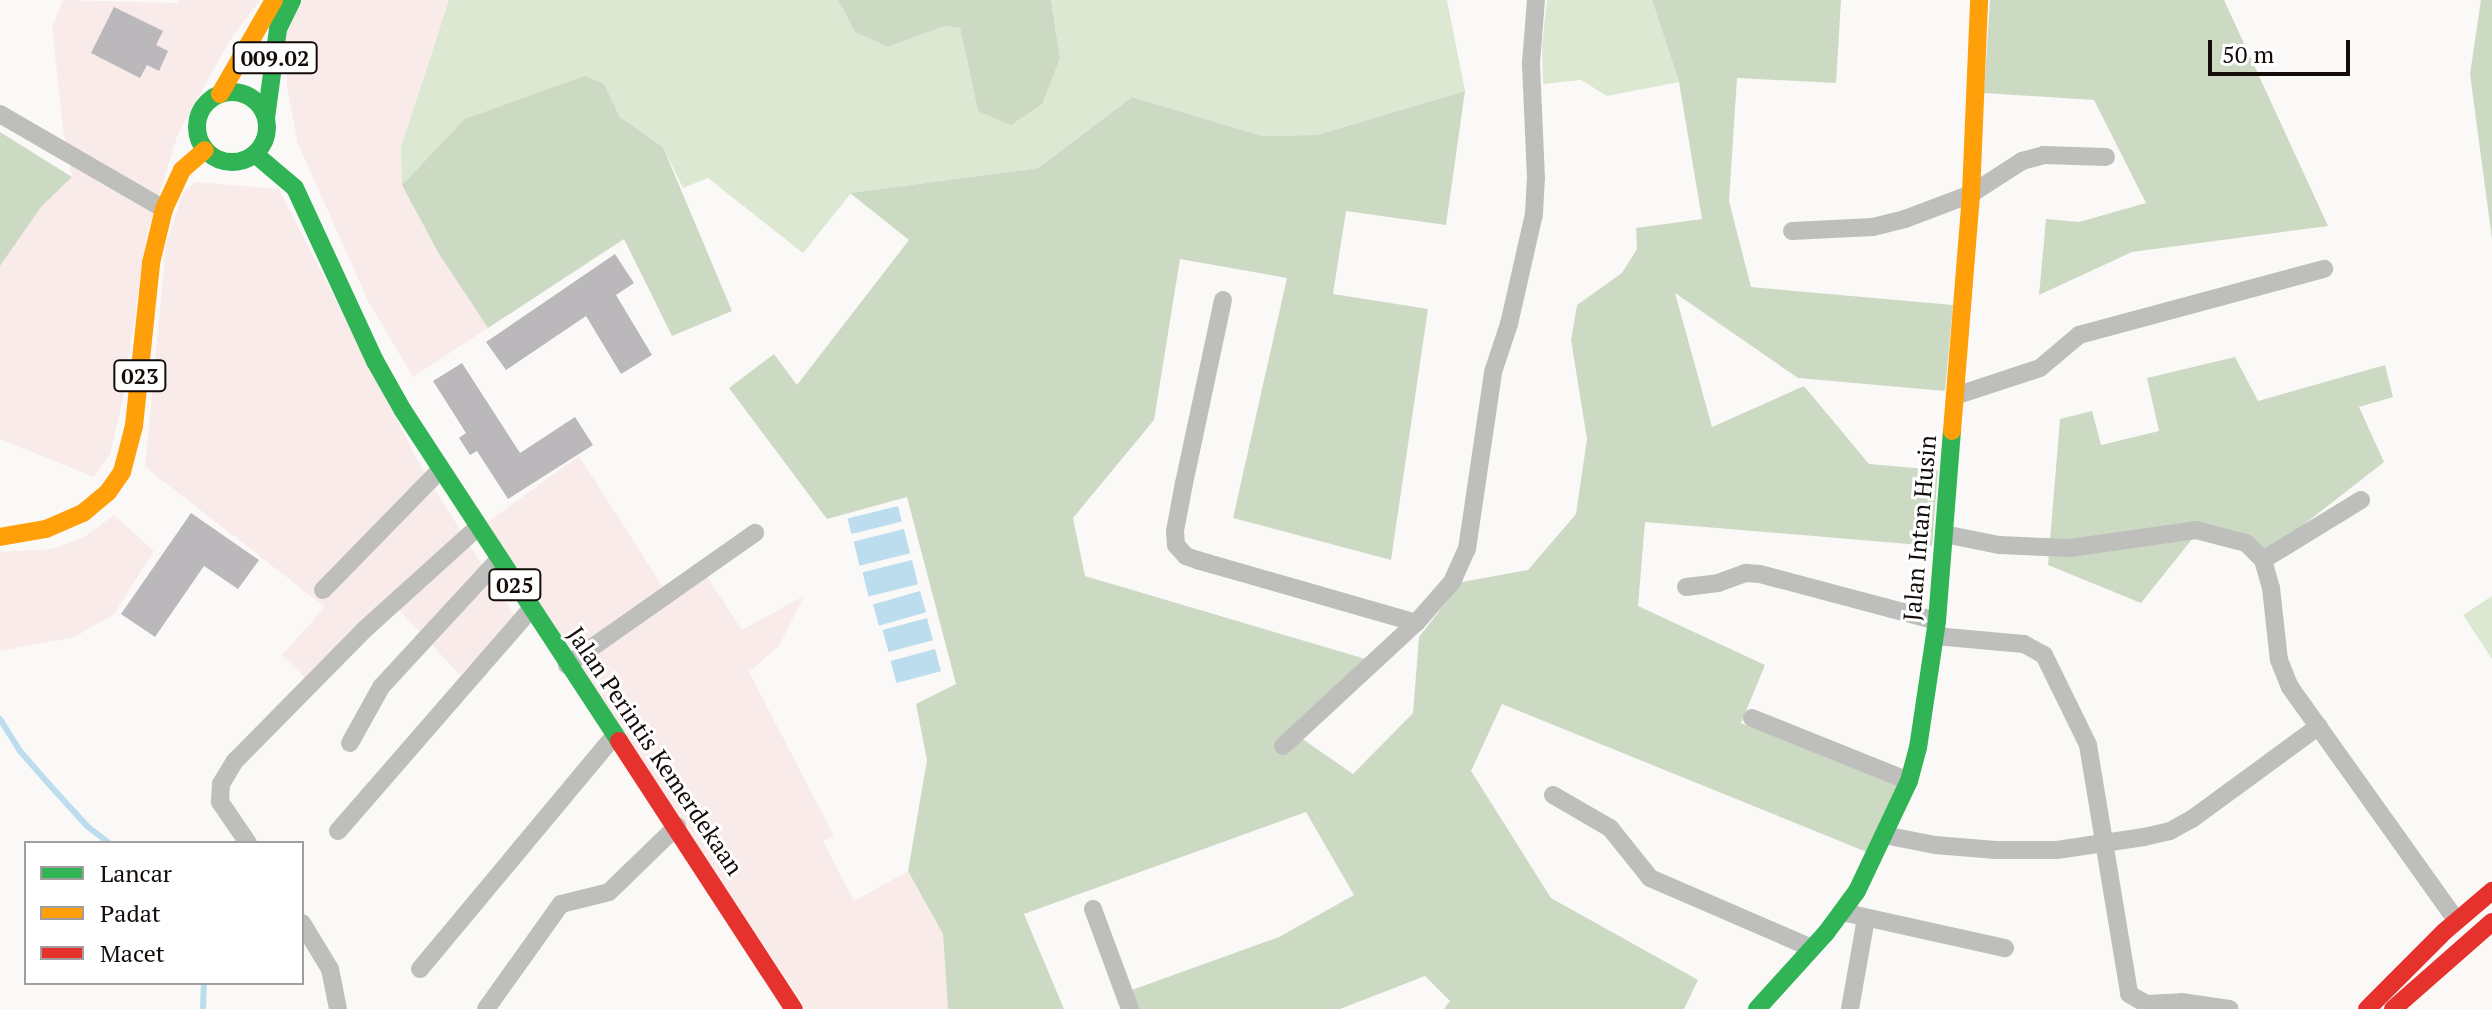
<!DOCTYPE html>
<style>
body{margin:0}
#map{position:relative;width:2492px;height:1009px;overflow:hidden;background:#fbf9f7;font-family:"PT Serif",serif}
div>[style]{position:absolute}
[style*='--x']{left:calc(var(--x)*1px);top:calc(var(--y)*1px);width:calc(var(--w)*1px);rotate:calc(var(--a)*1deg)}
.commercial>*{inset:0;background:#f8ebe9}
.green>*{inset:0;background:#dce8d1}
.forest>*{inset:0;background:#cddac3}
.water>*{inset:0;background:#bde;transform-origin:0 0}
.stream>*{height:6px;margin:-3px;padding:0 3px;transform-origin:3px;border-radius:3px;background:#bde}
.building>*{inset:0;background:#bab8ba}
.street>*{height:18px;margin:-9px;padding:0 9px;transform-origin:9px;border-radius:9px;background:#bebfbc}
.fast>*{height:18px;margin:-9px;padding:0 9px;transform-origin:9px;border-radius:9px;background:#30b455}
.fast>.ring{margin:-9px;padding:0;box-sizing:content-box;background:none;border:18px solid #30b455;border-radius:50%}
.slow>*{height:18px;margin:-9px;padding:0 9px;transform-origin:9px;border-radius:9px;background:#ff9f0a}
.jam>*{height:18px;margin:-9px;padding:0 9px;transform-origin:9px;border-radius:9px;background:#e5322d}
span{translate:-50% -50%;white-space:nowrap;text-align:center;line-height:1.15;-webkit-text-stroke:6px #fff;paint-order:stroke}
.shield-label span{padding:2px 6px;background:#fff;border:2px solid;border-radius:6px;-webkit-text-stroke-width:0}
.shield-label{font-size:22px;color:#130c09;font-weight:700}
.street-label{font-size:24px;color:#130c09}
.legend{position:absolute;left:24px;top:841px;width:280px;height:144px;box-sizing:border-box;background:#fff;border:2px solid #a19e9d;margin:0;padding:10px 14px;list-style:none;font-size:24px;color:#130c09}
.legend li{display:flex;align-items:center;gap:16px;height:40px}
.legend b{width:40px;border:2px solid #a19e9d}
.scale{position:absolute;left:2208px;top:40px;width:142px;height:36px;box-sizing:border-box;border:4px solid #130c09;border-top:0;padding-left:10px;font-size:24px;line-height:28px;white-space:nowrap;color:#130c09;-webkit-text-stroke:6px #fff;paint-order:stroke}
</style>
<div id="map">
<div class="commercial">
<div style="clip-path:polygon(63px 0,178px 3px,179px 0,260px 0,230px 40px,178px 134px,147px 233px,122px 403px,110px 455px,94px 477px,0 439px,0 266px,41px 207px,72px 177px,63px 129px,52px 27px)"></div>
<div style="clip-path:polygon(301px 0,449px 0,401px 147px,402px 184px,439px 254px,488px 328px,413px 377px,369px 303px,298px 144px,287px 88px,286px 36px)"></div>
<div style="clip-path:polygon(195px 182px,279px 189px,423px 471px,516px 618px,460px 675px,392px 602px,309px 682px,282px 655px,325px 607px,145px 467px,166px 244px,183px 193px)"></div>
<div style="clip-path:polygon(579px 456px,670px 598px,706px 575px,742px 630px,804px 596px,779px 646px,749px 672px,834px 836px,823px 841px,854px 901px,908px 871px,943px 934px,948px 1009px,806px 1009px,485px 524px)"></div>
<div style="clip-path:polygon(114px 515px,154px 551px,114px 614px,75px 637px,0 651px,0 552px,52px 549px,84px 537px)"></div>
</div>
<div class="green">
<div style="clip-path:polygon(449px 0,838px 0,855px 32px,888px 47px,945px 26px,960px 28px,978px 111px,1060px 58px,1051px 0,1447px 0,1465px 91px,1317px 135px,1262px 136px,1132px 97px,1038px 168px,851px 193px,803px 253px,708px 178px,683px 188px,663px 147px,620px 117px,604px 84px,466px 119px,402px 185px,401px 147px)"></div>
<div style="clip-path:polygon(1547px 0,1652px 0,1679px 82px,1607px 96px,1581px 80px,1543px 84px,1542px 45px)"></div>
<div style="clip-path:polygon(2492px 596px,2492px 659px,2463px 615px)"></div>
</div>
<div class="forest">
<div style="clip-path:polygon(838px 0,1051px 0,1060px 58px,1042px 104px,1011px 125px,978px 111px,960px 28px,945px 26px,888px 47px,855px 32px)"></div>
<div style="clip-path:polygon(1652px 0,1841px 0,1836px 83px,1737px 78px,1729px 201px,1751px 287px,1953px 305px,1945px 391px,1798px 378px,1675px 293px,1712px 427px,1804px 386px,1869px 464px,1938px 470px,1932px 546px,1645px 522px,1638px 606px,1765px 665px,1741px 723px,1899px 786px,1869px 853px,1502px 704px,1471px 771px,1551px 898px,1698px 980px,1684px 1009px,1444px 1009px,1450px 1001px,1425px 976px,1340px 1009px,1139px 1009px,1129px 991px,1279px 937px,1354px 895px,1306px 812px,1024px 914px,1064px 1009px,948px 1009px,943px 934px,908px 871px,927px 760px,916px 704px,956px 684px,907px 497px,827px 519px,729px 388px,774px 354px,797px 385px,909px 240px,850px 193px,1038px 168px,1132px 97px,1262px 136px,1317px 135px,1465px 91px,1446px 225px,1346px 211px,1333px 294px,1428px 309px,1391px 560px,1233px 518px,1287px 278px,1180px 259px,1154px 420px,1073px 518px,1085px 576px,1369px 660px,1291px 731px,1353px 774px,1413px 713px,1419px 637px,1462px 582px,1528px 570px,1576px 514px,1587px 439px,1571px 340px,1577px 305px,1622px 273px,1637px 249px,1636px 228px,1702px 219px,1679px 82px)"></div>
<div style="clip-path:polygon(1990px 0,2224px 0,2328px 226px,2132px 252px,2039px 295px,2046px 219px,2079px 222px,2146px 203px,2094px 100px,1984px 93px)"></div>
<div style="clip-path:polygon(2481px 0,2492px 0,2492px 239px,2470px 74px)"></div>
<div style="clip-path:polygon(585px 76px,604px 84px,620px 117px,663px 147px,732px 311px,672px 336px,624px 239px,488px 328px,439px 254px,402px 185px,465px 119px)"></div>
<div style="clip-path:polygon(0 132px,72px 177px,41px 207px,0 266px)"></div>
<div style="clip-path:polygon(2235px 357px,2258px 401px,2385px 365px,2393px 397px,2359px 407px,2384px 462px,2256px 562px,2239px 545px,2193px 538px,2141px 603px,2048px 565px,2060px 419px,2092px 411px,2101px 445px,2159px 431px,2147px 378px)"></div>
</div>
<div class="water">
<div style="left:898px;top:506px;width:16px;height:52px;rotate:76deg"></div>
<div style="left:904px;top:529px;width:25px;height:52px;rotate:76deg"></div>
<div style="left:912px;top:560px;width:25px;height:51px;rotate:76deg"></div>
<div style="left:920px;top:591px;width:22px;height:49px;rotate:74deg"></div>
<div style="left:927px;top:618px;width:23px;height:46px;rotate:75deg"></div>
<div style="left:935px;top:649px;width:23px;height:46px;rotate:75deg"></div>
</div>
<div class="stream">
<div style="--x:0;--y:719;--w:38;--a:58"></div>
<div style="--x:20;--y:751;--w:41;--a:48.9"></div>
<div style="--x:47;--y:782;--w:59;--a:47.7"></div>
<div style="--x:87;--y:826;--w:28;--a:38"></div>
<div style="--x:203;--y:1009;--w:26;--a:-88"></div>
</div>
<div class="building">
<div style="clip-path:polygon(114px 7px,163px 31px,156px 45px,168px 51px,159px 71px,147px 65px,140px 78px,91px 53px)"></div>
<div style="clip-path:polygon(615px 254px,634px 283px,616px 295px,652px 355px,621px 374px,586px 316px,506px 370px,486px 342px)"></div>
<div style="clip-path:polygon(462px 363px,520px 453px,575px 417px,593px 445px,508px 499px,477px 451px,470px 455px,459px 438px,466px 433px,433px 381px)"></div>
<div style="clip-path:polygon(191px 513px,259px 560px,238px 589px,204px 566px,155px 637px,121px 614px)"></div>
</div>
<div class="street">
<div style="--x:0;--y:114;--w:190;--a:30.1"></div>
<div style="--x:1792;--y:231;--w:81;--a:-2.8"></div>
<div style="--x:1873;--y:227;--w:33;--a:-14"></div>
<div style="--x:1905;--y:219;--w:71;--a:-20.7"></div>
<div style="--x:1971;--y:194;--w:61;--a:-32.9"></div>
<div style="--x:2022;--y:161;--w:23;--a:-15"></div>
<div style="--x:2044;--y:155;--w:62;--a:1.8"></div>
<div style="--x:1223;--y:300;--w:187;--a:102"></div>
<div style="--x:1184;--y:483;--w:49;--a:100.6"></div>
<div style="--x:1175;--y:531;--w:14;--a:86"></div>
<div style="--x:1176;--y:545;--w:15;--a:48"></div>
<div style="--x:1186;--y:556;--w:12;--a:20"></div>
<div style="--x:1197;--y:560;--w:228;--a:16"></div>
<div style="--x:1955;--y:396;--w:89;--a:-18.2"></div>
<div style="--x:2040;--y:368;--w:51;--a:-40.2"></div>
<div style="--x:2079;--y:335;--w:254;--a:-15.1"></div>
<div style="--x:1944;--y:534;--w:56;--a:11.3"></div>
<div style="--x:1999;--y:545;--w:71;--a:2.4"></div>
<div style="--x:2070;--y:548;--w:127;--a:-8.1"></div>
<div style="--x:2196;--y:530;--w:52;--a:14.6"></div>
<div style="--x:2246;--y:543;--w:24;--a:45"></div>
<div style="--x:2263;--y:560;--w:29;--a:74"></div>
<div style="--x:2271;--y:588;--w:72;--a:83.7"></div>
<div style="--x:2279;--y:660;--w:29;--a:68"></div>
<div style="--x:2290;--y:687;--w:287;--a:54.5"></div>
<div style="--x:2263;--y:560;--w:115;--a:-31.5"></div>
<div style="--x:1686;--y:587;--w:32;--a:-7"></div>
<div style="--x:1718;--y:583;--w:30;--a:-20"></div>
<div style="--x:1746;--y:573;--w:14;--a:4"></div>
<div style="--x:1760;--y:574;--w:183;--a:14.9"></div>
<div style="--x:323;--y:590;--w:168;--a:-45.7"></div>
<div style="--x:1935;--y:636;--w:89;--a:5.1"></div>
<div style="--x:2024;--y:644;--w:23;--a:29"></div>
<div style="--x:2044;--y:655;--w:100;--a:63.9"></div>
<div style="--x:2088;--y:745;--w:252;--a:80.6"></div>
<div style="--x:2129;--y:994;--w:20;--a:30"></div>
<div style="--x:2146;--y:1004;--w:35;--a:-3"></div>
<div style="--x:2181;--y:1002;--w:49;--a:8.1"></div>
<div style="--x:567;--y:665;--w:230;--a:-35.1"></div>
<div style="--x:1752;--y:718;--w:169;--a:21.9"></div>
<div style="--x:350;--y:743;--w:64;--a:-61"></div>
<div style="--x:381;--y:687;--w:173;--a:-47.3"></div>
<div style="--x:1283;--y:746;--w:181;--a:-42.8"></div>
<div style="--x:1416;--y:623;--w:55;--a:-48.7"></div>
<div style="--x:1452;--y:582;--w:36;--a:-66"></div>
<div style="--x:1467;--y:549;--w:179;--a:-81.6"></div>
<div style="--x:1493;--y:372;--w:51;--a:-71.6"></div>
<div style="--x:1509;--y:324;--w:113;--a:-77.2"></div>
<div style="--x:1534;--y:214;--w:35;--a:-87"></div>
<div style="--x:1536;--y:179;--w:116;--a:-92.5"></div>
<div style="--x:1531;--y:63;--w:63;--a:-85.5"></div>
<div style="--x:1553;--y:795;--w:66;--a:30.1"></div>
<div style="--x:1610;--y:828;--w:64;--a:51.3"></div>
<div style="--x:1650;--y:878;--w:176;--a:23.4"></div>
<div style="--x:338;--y:831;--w:294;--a:-49"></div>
<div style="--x:1884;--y:835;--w:52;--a:11.1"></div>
<div style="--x:1935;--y:845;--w:61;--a:4.7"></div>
<div style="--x:1996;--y:850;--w:61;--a:0"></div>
<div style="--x:2057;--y:850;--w:88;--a:-8.5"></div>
<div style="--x:2144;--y:837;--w:27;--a:-13"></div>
<div style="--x:2170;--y:831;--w:25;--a:-29"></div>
<div style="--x:2192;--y:819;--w:157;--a:-36.2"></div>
<div style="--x:248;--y:843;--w:50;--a:-124.3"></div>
<div style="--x:220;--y:802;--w:18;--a:-87"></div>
<div style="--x:221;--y:784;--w:27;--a:-59"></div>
<div style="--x:235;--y:761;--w:184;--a:-45.4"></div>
<div style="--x:364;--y:630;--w:152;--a:-42.1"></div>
<div style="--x:1093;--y:909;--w:107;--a:69.7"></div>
<div style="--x:1842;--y:912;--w:167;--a:12.5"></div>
<div style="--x:302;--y:923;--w:54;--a:58.7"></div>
<div style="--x:330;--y:969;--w:41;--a:78.7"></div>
<div style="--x:420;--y:969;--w:305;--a:-50.2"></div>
<div style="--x:486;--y:1009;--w:129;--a:-54.5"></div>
<div style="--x:561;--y:904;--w:49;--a:-14"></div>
<div style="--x:609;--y:892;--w:95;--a:-44.1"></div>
<div style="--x:1850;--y:1009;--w:92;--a:-80"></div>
</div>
<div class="fast">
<div class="ring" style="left:197px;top:92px;width:52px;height:52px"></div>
<div style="--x:266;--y:118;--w:90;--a:-82.3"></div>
<div style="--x:278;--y:29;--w:32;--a:-64"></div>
<div style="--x:255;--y:154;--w:52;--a:40.4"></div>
<div style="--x:295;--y:188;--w:191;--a:65.2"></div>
<div style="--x:375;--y:361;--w:55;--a:60.6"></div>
<div style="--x:402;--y:409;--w:397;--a:56.8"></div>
<div style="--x:1757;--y:1009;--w:103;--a:-47.8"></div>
<div style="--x:1826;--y:933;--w:52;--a:-53.6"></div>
<div style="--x:1857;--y:891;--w:122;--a:-64.7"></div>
<div style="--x:1909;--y:781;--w:34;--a:-75"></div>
<div style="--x:1918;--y:748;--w:128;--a:-81.5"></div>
<div style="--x:1937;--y:621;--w:191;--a:-85.5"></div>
</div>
<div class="slow">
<div style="--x:220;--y:94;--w:108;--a:-60.1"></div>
<div style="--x:1952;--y:431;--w:238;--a:-85.4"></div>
<div style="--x:1971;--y:194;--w:194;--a:-87.6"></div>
<div style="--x:0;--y:537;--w:47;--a:-9.9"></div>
<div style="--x:46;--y:529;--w:40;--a:-23.4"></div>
<div style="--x:83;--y:513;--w:33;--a:-40"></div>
<div style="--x:108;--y:492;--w:24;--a:-55"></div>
<div style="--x:122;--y:472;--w:48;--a:-75.4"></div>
<div style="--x:134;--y:426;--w:164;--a:-84"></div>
<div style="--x:151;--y:263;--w:56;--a:-76.5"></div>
<div style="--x:164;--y:209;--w:43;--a:-65.2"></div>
<div style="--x:182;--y:170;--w:30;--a:-41"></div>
</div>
<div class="jam">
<div style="--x:619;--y:741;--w:320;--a:56.9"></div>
<div style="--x:2367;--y:1009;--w:110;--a:-45"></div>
<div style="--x:2445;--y:931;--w:62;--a:-40.4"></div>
<div style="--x:2393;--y:1009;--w:132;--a:-41.3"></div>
</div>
<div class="shield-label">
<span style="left:275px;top:58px">009.02</span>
<span style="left:140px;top:376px">023</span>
<span style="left:515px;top:585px">025</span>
</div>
<div class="street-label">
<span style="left:1920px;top:528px;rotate:-85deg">Jalan Intan Husin</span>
<span style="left:655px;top:751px;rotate:56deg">Jalan Perintis Kemerdekaan</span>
</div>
<ul class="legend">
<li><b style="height:10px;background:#30b455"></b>Lancar</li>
<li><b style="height:10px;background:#ff9f0a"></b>Padat</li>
<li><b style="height:10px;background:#e5322d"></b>Macet</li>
</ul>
<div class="scale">50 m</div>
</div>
